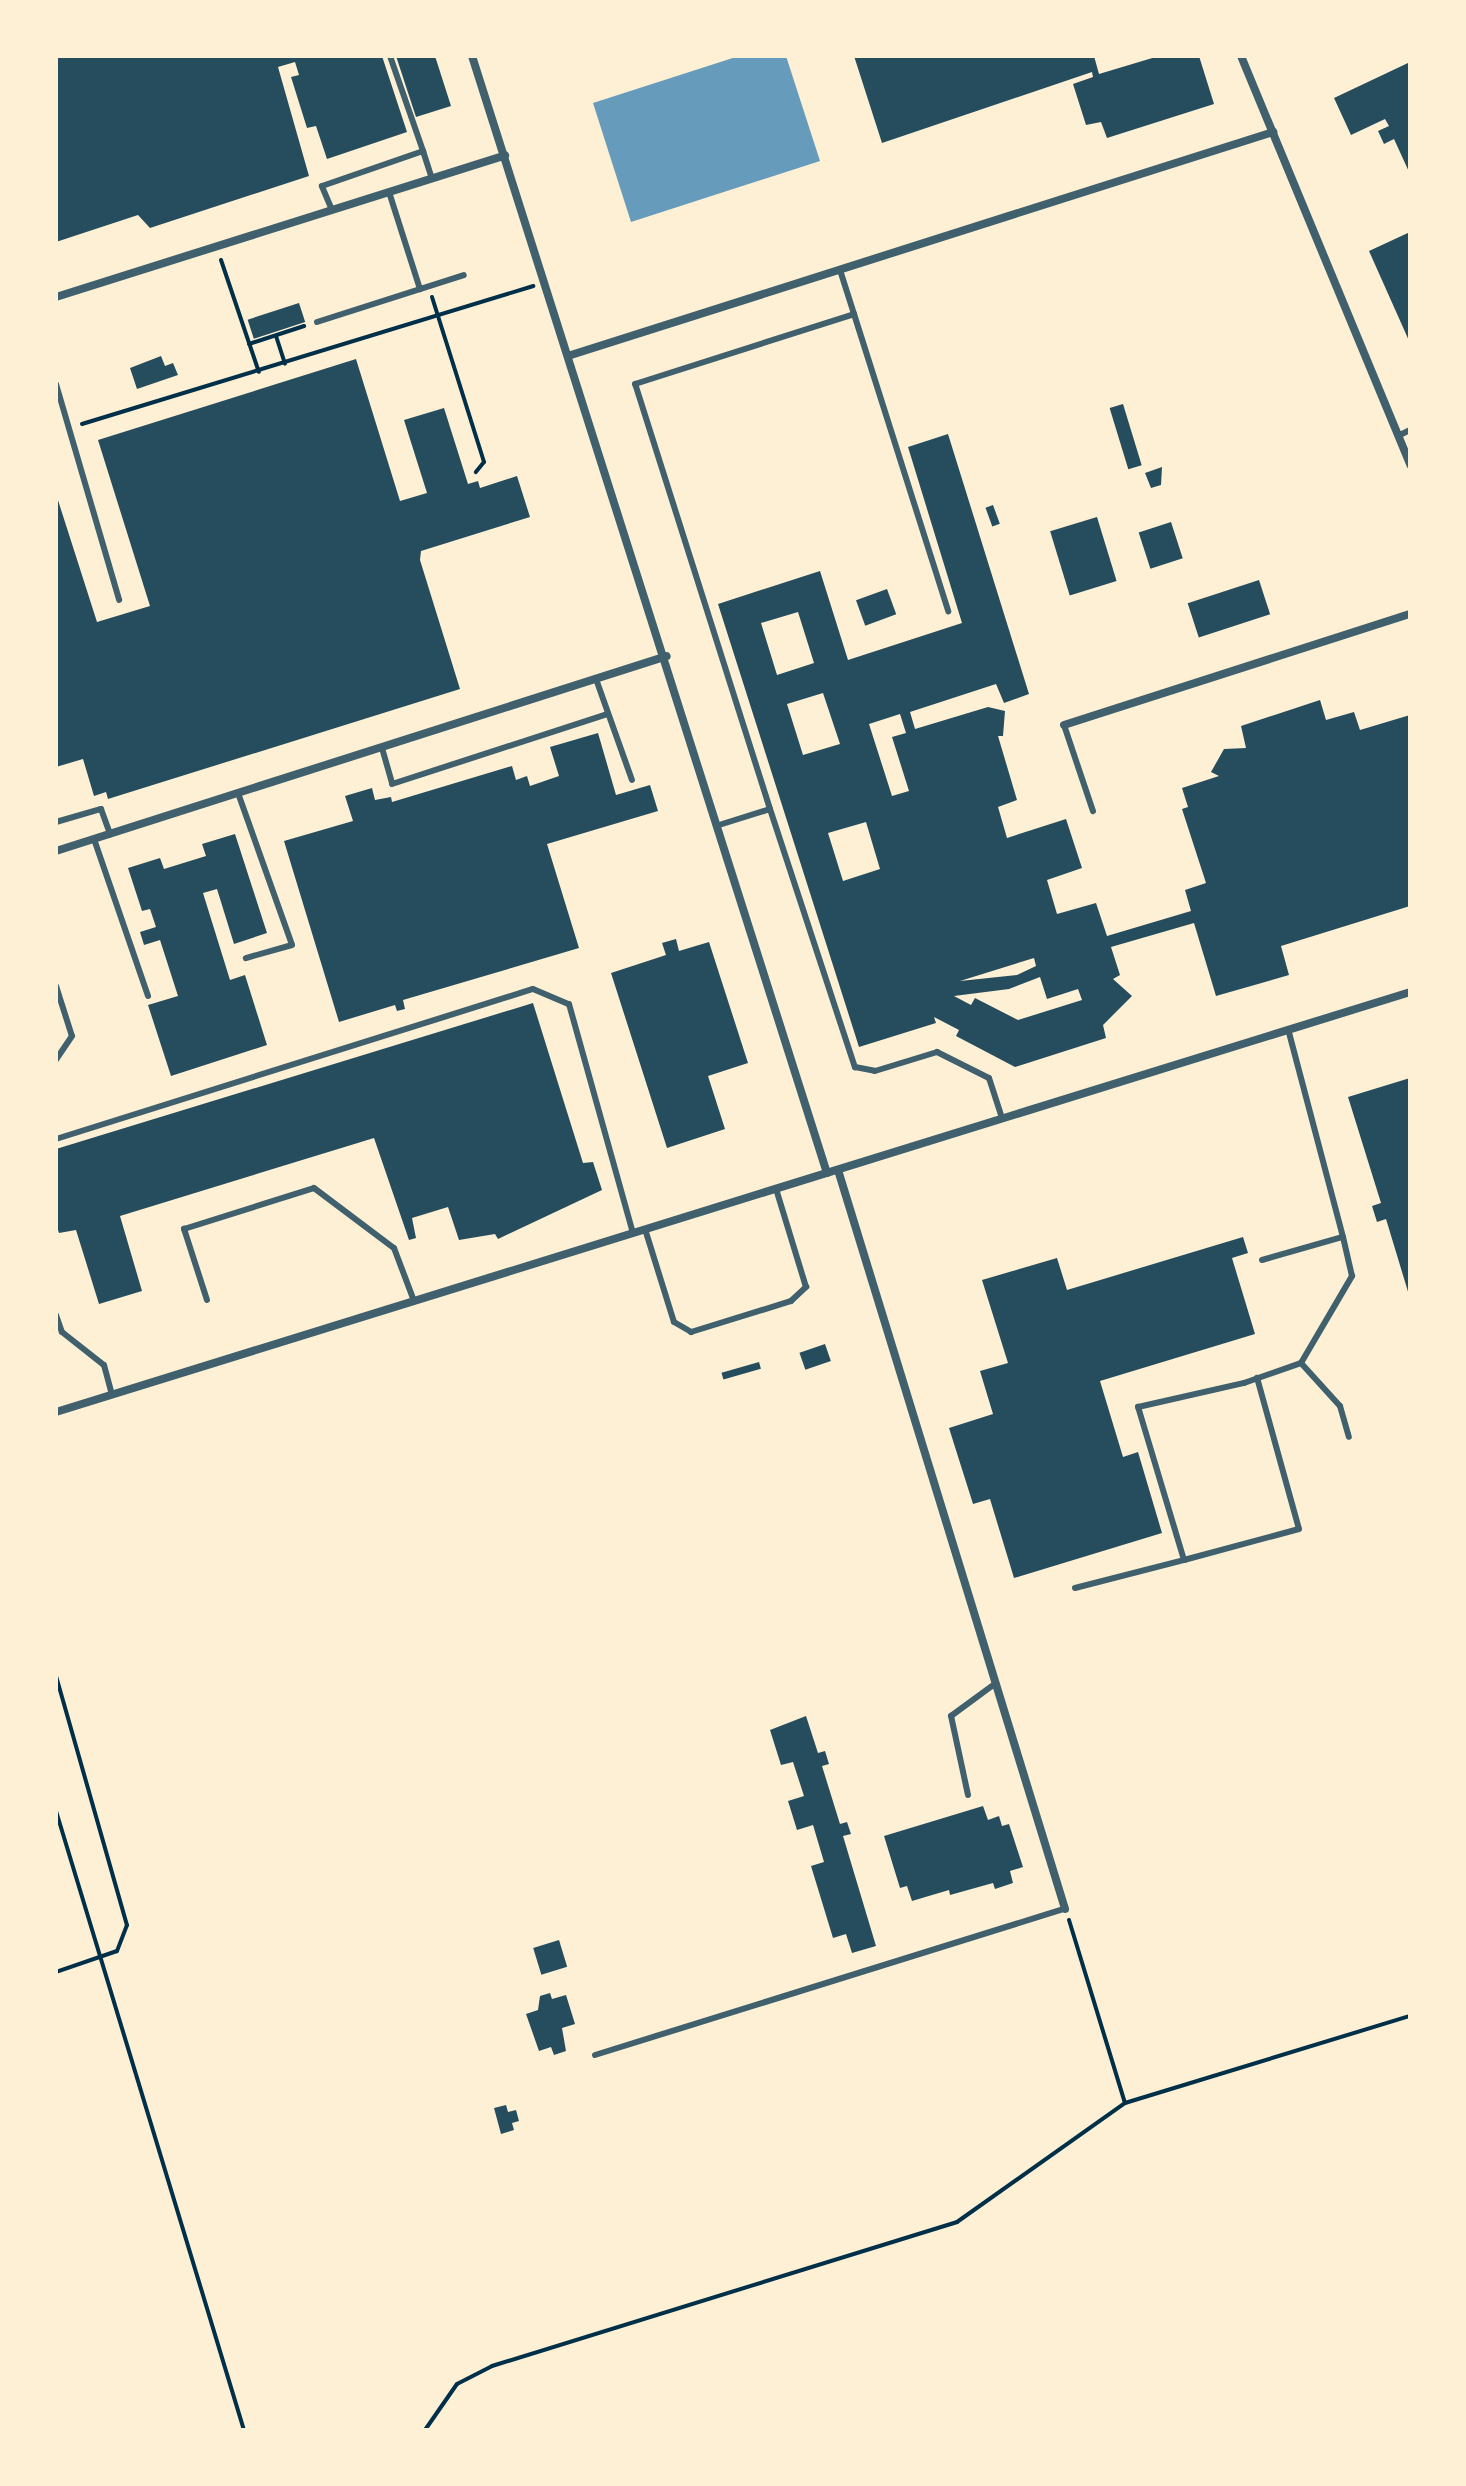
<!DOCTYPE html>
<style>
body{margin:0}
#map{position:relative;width:1466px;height:2486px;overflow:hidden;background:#fdf0d5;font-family:"Asap Condensed",sans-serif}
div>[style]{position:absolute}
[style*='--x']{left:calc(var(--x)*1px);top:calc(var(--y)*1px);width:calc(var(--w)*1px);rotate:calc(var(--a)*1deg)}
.water>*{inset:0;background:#669bbc}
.building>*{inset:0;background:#264d5e;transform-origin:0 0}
.path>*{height:4px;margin:-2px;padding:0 2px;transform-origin:2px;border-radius:2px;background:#003049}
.service>*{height:6px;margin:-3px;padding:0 3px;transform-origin:3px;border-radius:3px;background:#3f606c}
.minor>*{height:8px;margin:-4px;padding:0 4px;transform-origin:4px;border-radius:4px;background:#3f606c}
span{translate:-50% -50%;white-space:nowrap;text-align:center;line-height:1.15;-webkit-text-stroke:8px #fdf0d5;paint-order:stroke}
.frame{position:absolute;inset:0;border:58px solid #fdf0d5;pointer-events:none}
</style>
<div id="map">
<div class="water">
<div style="clip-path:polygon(739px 56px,786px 56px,820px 161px,631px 222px,593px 103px)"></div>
</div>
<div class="building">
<div style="clip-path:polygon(56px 56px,382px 56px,407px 132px,327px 159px,316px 126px,307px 128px,291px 77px,299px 75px,295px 62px,278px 67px,309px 176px,150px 228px,138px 215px,56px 242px)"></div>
<div style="clip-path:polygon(396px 56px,435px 56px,451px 106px,416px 117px)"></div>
<div style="clip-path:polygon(854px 56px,1094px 56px,1099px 74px,1159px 56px,1199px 56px,1214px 104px,1107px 138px,1101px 122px,1086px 125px,1073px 84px,1093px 77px,1092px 72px,882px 143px)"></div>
<div style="clip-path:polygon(1408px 63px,1410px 66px,1410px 174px,1394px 139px,1384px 144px,1378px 131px,1389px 126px,1385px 119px,1351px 135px,1334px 98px)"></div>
<div style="clip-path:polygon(1410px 232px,1410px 343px,1369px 251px)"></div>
<div style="left:299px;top:303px;width:20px;height:54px;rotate:72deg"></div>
<div style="clip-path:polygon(161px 356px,165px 366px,173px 363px,178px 375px,137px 389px,130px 368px)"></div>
<div style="clip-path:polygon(356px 359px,400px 501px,427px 493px,404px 420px,444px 408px,468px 484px,478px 481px,480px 488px,517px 476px,530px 517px,421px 551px,420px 560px,460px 689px,108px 799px,106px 792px,94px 796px,83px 759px,56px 767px,56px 494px,97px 622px,150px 606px,98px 440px)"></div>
<div style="left:1123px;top:404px;width:64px;height:14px;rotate:73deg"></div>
<div style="clip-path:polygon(evenodd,948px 434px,1029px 694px,1004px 703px,996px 684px,910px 712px,915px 729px,988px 707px,1005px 711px,1003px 736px,998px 736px,1017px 800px,998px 807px,1007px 838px,1066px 819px,1082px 868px,1047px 880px,1057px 914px,1096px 903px,1107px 936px,1191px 911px,1185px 890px,1206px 883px,1182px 809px,1188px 807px,1182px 788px,1219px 776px,1211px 772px,1224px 749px,1246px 748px,1241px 726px,1320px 700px,1326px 720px,1354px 712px,1360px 730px,1410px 715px,1410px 906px,1281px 946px,1289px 975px,1216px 996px,1194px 923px,1111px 947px,1120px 975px,1113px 979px,1132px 996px,1103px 1025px,1106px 1038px,1015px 1067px,956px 1036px,959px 1030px,934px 1017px,936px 1023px,859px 1047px,718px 604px,820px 571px,848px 660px,962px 623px,908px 447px,948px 434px,798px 612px,814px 663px,777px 675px,761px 623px,798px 612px,948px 434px,823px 693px,840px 744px,803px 755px,787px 704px,823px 693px,948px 434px,900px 714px,906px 733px,892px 737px,909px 791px,892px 796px,869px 724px,900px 714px,948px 434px,866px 822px,880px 869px,843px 881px,828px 833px,866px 822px,948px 434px,1034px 958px,1036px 966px,1017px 975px,960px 981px,1034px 958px,948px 434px,1040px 977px,1047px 999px,1078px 989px,1082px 1000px,1018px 1020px,975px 998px,971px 1005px,954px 996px,1009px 989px,1040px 977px)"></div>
<div style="clip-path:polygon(1162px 467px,1161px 485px,1151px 488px,1145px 473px)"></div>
<div style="left:993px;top:505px;width:20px;height:8px;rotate:70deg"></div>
<div style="left:1097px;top:517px;width:67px;height:49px;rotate:73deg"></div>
<div style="left:1171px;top:522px;width:38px;height:34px;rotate:72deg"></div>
<div style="left:1259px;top:580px;width:36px;height:75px;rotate:72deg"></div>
<div style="left:887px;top:589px;width:27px;height:33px;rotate:70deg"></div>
<div style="clip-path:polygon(598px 733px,616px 795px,650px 785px,658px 811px,547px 844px,579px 948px,403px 1000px,405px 1009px,397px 1011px,395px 1005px,339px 1022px,284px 841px,353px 821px,345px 796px,372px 788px,375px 800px,391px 797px,392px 802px,512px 766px,516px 780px,527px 776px,530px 786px,559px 776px,550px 747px)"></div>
<div style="clip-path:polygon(235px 834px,267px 933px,234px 944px,217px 889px,203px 893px,230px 980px,245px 975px,267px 1045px,171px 1076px,148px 1005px,178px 996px,160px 940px,144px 945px,140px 932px,156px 927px,150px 909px,142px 911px,128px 868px,160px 858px,164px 869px,206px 856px,202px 844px)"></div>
<div style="clip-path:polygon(676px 939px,679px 951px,709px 942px,748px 1063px,708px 1076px,725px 1129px,667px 1148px,611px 973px,666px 955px,662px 943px)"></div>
<div style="clip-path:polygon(533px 1003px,583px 1163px,593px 1162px,602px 1190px,498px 1239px,495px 1234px,459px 1240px,448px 1207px,412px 1218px,416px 1238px,409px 1240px,374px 1138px,120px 1216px,142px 1291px,99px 1304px,76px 1230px,59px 1233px,56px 1224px,56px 1149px)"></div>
<div style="clip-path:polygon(1410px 1078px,1410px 1295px,1409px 1295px,1386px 1219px,1377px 1222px,1372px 1206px,1381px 1203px,1348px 1097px)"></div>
<div style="clip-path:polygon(1243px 1237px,1248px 1253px,1232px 1258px,1255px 1334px,1100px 1381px,1123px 1457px,1138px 1452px,1162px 1533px,1014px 1578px,990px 1499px,973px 1504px,949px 1428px,993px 1414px,980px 1371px,1008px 1363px,982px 1280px,1057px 1258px,1067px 1290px)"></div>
<div style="left:825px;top:1344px;width:18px;height:27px;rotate:71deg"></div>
<div style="left:759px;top:1362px;width:7px;height:39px;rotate:74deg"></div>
<div style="clip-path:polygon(806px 1716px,818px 1753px,825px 1751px,829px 1764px,822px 1766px,840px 1824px,847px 1822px,851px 1834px,843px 1836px,876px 1946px,852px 1953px,846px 1934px,833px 1938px,811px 1866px,824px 1862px,813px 1825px,797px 1830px,788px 1801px,804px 1796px,793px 1762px,781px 1765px,770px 1730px)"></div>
<div style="clip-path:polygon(983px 1806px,988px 1820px,999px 1816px,1002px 1826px,1009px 1824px,1023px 1867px,1010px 1871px,1013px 1883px,995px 1889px,993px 1883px,950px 1895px,949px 1890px,912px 1901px,907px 1886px,900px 1888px,884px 1836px)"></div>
<div style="left:559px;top:1940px;width:28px;height:27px;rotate:73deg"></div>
<div style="clip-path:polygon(550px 1993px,552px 1999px,566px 1995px,575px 2024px,562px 2028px,566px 2051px,554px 2055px,551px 2047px,539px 2051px,526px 2014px,538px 2010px,540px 1996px)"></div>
<div style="clip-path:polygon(506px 2105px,508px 2112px,516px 2110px,519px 2121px,512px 2123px,514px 2130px,501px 2134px,494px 2108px)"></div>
</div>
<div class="path">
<div style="--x:221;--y:260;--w:118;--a:71.3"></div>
<div style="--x:432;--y:297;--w:173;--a:72.5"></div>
<div style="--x:484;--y:462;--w:13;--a:129"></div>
<div style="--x:276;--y:336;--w:29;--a:72"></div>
<div style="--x:249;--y:344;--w:58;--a:-18.1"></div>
<div style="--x:82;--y:424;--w:472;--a:-17"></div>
<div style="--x:56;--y:1676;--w:259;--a:74.1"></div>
<div style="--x:127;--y:1925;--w:28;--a:111"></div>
<div style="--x:117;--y:1951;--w:65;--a:161"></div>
<div style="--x:56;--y:1811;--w:647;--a:73.11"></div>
<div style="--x:1069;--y:1920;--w:191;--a:73"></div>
<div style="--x:1125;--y:2103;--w:298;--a:-17"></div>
<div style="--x:425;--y:2430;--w:56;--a:-55.2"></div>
<div style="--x:457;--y:2384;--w:39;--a:-27"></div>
<div style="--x:492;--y:2366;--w:487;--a:-17.2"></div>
<div style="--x:957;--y:2222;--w:206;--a:-35.3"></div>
</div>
<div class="service">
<div style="--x:390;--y:56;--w:101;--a:70.8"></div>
<div style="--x:389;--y:192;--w:102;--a:72.3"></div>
<div style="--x:332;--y:210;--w:26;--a:-113"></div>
<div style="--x:322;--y:186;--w:107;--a:-19.1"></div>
<div style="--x:423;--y:151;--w:29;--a:72"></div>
<div style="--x:840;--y:270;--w:46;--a:72.3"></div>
<div style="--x:317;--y:322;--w:154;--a:-17.7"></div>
<div style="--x:56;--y:384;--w:225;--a:73.7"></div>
<div style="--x:1398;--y:436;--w:13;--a:-27"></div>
<div style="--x:596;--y:679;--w:107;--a:70.4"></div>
<div style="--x:1064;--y:725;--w:91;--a:71.4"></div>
<div style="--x:382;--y:748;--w:37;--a:74"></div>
<div style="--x:392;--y:784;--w:227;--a:-18"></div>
<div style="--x:238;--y:793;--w:161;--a:70.4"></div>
<div style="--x:292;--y:945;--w:48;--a:164.2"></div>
<div style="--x:770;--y:809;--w:272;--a:71.8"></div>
<div style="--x:855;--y:1067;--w:20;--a:11"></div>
<div style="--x:875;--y:1071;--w:65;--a:-17"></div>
<div style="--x:937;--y:1052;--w:58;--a:26.6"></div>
<div style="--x:989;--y:1078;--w:42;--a:72"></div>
<div style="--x:56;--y:822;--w:47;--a:-16.1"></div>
<div style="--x:101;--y:809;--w:27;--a:70"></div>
<div style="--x:719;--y:825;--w:53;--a:-17.4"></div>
<div style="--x:770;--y:809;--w:446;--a:-107.6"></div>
<div style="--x:635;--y:384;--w:230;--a:-17.7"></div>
<div style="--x:854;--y:314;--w:312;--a:72.4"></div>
<div style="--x:94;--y:839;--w:166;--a:71"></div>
<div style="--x:56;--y:986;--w:52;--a:72.3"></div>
<div style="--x:72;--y:1036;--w:29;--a:124"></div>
<div style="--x:56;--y:1139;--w:500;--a:-17.46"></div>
<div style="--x:533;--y:989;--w:39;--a:23"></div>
<div style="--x:569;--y:1004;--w:238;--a:74.4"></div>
<div style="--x:645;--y:1229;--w:97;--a:72.7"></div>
<div style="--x:674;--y:1322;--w:20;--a:30"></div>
<div style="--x:691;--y:1332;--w:105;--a:-17.2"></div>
<div style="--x:791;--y:1301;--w:21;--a:-43"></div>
<div style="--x:806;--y:1287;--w:102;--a:-107"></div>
<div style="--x:1262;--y:1260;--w:84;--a:-15.9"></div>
<div style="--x:1343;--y:1237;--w:215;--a:-104.8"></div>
<div style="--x:207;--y:1300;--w:75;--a:-107.9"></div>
<div style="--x:184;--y:1229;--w:136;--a:-17.5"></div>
<div style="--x:314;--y:1188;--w:100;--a:36.9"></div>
<div style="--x:394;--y:1248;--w:57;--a:69.3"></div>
<div style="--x:56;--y:1315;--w:18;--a:71"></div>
<div style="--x:62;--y:1332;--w:53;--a:38.2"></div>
<div style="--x:104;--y:1365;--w:30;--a:75"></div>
<div style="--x:1301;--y:1363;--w:58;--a:47.8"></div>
<div style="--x:1340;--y:1406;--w:32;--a:74"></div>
<div style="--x:1184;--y:1560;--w:119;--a:-15.1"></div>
<div style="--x:1299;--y:1529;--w:157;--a:-105.5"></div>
<div style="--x:1075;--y:1588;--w:113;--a:-14.4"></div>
<div style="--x:1184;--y:1560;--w:160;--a:-106.7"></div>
<div style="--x:1138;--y:1407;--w:109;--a:-12.8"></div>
<div style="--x:1244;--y:1383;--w:60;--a:-19.3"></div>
<div style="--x:1301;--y:1363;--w:101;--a:-59.6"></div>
<div style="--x:1352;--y:1276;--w:40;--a:-103"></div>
<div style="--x:968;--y:1795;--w:81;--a:-102.1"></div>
<div style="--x:951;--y:1716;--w:56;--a:-36.3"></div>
<div style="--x:595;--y:2055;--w:492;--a:-17.3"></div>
</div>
<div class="minor">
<div style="--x:472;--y:56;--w:1172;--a:72.37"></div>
<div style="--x:1241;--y:56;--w:443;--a:67.5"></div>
<div style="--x:56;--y:297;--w:471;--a:-17.5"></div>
<div style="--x:571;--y:355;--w:737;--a:-17.62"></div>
<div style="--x:1064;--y:725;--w:363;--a:-17.8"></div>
<div style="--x:56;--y:851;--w:641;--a:-17.7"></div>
<div style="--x:838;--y:1170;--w:773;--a:72.92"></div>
<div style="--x:56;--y:1412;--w:1418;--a:-17.23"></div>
</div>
<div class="frame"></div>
</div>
